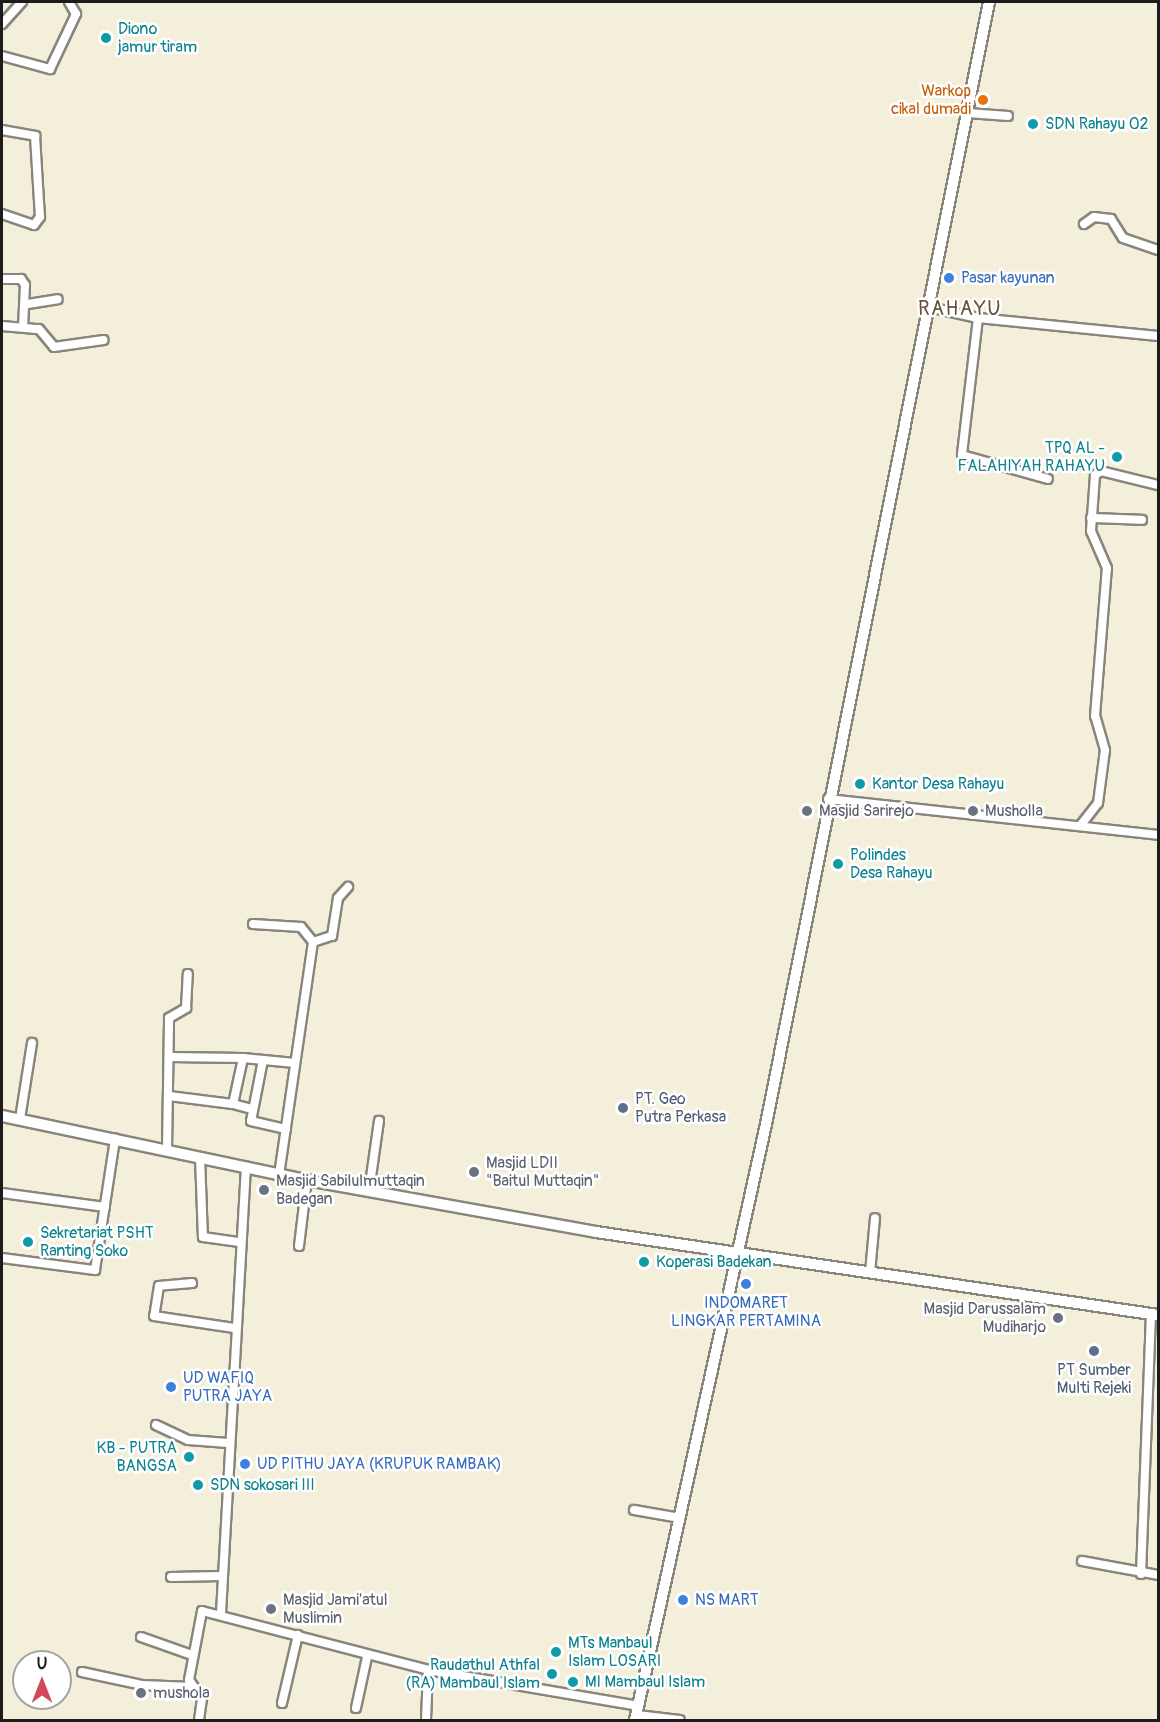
<!DOCTYPE html>
<style>
body{margin:0}
#map{position:relative;width:1160px;height:1722px;overflow:hidden;background:#f3efdb;font-family:Pangolin,sans-serif}
div>[style]{position:absolute}
[style*='--x']{left:calc(var(--x)*1px);top:calc(var(--y)*1px);width:calc(var(--w)*1px);rotate:calc(var(--a)*1deg)}
.roads{filter:drop-shadow(2px 0 #88867c) drop-shadow(-2px 0 #88867c) drop-shadow(0 2px #88867c) drop-shadow(0 -2px #88867c)}
.minor>*{height:8px;margin:-4px;padding:0 4px;transform-origin:4px;border-radius:4px;background:#fff}
.tertiary>*{height:10px;margin:-5px;padding:0 5px;transform-origin:5px;border-radius:5px;background:#fff}
.dots>*{width:16px;height:16px;translate:-50% -50%;box-sizing:border-box;border:3px solid #fff;border-radius:50%}
span{translate:-50% -50%;white-space:nowrap;text-align:center;line-height:1.15;-webkit-text-stroke:5px #fff;paint-order:stroke}
.culture-label{font-size:16px;color:#0d838f}
.left{translate:0 -50%;text-align:left}
.right{translate:-100% -50%;text-align:right}
.food-label{font-size:16px;color:#c56008}
.shop-label{font-size:16px;color:#366cbe}
.worship-label{font-size:16px;color:#5b616d}
.service-label{font-size:16px;color:#4e5e75}
.quarter-label{font-size:20px;color:#68503e;letter-spacing:1.5px}
.frame{position:absolute;inset:0;border:3px solid #1c1c1c;pointer-events:none}
.north{position:absolute;left:12px;top:1650px;width:60px;height:60px;box-sizing:border-box;background:#fff;border:2px solid #a4a4a4;border-radius:50%;rotate:0deg;font-size:16px;font-weight:700;line-height:24px;text-align:center;color:#1c1c1c}
.north::after{content:'';display:block;margin:auto;width:21px;height:27px;background:#d1495b;clip-path:polygon(50% 0,100% 100%,50% 72%,0 100%)}
</style>
<div id="map">
<div class="roads">
<div class="minor">
<div style="--x:2;--y:24;--w:30;--a:-48"></div>
<div style="--x:2;--y:56;--w:50;--a:15.2"></div>
<div style="--x:50;--y:69;--w:61;--a:-64.7"></div>
<div style="--x:76;--y:14;--w:14;--a:-120"></div>
<div style="--x:968;--y:113;--w:40;--a:4.3"></div>
<div style="--x:2;--y:130;--w:34;--a:10"></div>
<div style="--x:35;--y:136;--w:81;--a:86.5"></div>
<div style="--x:40;--y:217;--w:10;--a:127"></div>
<div style="--x:34;--y:225;--w:34;--a:-161"></div>
<div style="--x:1084;--y:224;--w:12;--a:-35"></div>
<div style="--x:1094;--y:217;--w:17;--a:7"></div>
<div style="--x:1111;--y:219;--w:22;--a:58"></div>
<div style="--x:1123;--y:238;--w:37;--a:19"></div>
<div style="--x:4;--y:279;--w:17;--a:0"></div>
<div style="--x:21;--y:279;--w:7;--a:56"></div>
<div style="--x:25;--y:285;--w:42;--a:92.7"></div>
<div style="--x:28;--y:304;--w:30;--a:-9"></div>
<div style="--x:929;--y:307;--w:50;--a:12.7"></div>
<div style="--x:978;--y:318;--w:181;--a:5.7"></div>
<div style="--x:978;--y:318;--w:138;--a:96.7"></div>
<div style="--x:962;--y:455;--w:89;--a:15.6"></div>
<div style="--x:2;--y:326;--w:37;--a:5"></div>
<div style="--x:39;--y:329;--w:23;--a:50"></div>
<div style="--x:54;--y:347;--w:50;--a:-8"></div>
<div style="--x:1091;--y:518;--w:51;--a:2.2"></div>
<div style="--x:828;--y:799;--w:332;--a:6.2"></div>
<div style="--x:1080;--y:826;--w:29;--a:-52"></div>
<div style="--x:1098;--y:803;--w:53;--a:-82.5"></div>
<div style="--x:1105;--y:750;--w:35;--a:-106"></div>
<div style="--x:1095;--y:716;--w:148;--a:-85.4"></div>
<div style="--x:1107;--y:568;--w:40;--a:-113.4"></div>
<div style="--x:1091;--y:531;--w:56;--a:-85.9"></div>
<div style="--x:1095;--y:475;--w:7;--a:-34"></div>
<div style="--x:1101;--y:471;--w:59;--a:13.8"></div>
<div style="--x:253;--y:924;--w:48;--a:3.6"></div>
<div style="--x:301;--y:927;--w:19;--a:51"></div>
<div style="--x:313;--y:942;--w:234;--a:98.3"></div>
<div style="--x:313;--y:942;--w:20;--a:-18"></div>
<div style="--x:332;--y:936;--w:38;--a:-81"></div>
<div style="--x:338;--y:898;--w:15;--a:-48"></div>
<div style="--x:169;--y:1057;--w:74;--a:0.8"></div>
<div style="--x:263;--y:1060;--w:62;--a:101.1"></div>
<div style="--x:251;--y:1121;--w:36;--a:13"></div>
<div style="--x:169;--y:1096;--w:64;--a:7.1"></div>
<div style="--x:233;--y:1104;--w:47;--a:-77.7"></div>
<div style="--x:243;--y:1058;--w:52;--a:5.5"></div>
<div style="--x:233;--y:1104;--w:20;--a:15"></div>
<div style="--x:20;--y:1119;--w:77;--a:-81"></div>
<div style="--x:167;--y:1150;--w:132;--a:-89.1"></div>
<div style="--x:169;--y:1018;--w:20;--a:-30"></div>
<div style="--x:186;--y:1008;--w:34;--a:-87"></div>
<div style="--x:200;--y:1157;--w:80;--a:87.9"></div>
<div style="--x:203;--y:1237;--w:35;--a:8"></div>
<div style="--x:369;--y:1191;--w:71;--a:-81.9"></div>
<div style="--x:2;--y:1193;--w:104;--a:7.7"></div>
<div style="--x:299;--y:1246;--w:66;--a:-83.1"></div>
<div style="--x:2;--y:1258;--w:94;--a:7.4"></div>
<div style="--x:95;--y:1270;--w:133;--a:-81.3"></div>
<div style="--x:870;--y:1273;--w:55;--a:-84.8"></div>
<div style="--x:192;--y:1283;--w:33;--a:175"></div>
<div style="--x:159;--y:1286;--w:30;--a:99"></div>
<div style="--x:154;--y:1316;--w:81;--a:8.5"></div>
<div style="--x:156;--y:1425;--w:35;--a:25"></div>
<div style="--x:188;--y:1440;--w:40;--a:4.3"></div>
<div style="--x:634;--y:1510;--w:47;--a:9.9"></div>
<div style="--x:1082;--y:1561;--w:77;--a:10.4"></div>
<div style="--x:1141;--y:1574;--w:260;--a:-87.8"></div>
<div style="--x:171;--y:1577;--w:50;--a:-1.1"></div>
<div style="--x:221;--y:1613;--w:447;--a:-86.8"></div>
<div style="--x:141;--y:1637;--w:54;--a:19.4"></div>
<div style="--x:82;--y:1672;--w:61;--a:12.2"></div>
<div style="--x:142;--y:1685;--w:51;--a:2.2"></div>
<div style="--x:282;--y:1703;--w:70;--a:-76.8"></div>
<div style="--x:356;--y:1708;--w:52;--a:-77.8"></div>
<div style="--x:637;--y:1715;--w:43;--a:6.6"></div>
<div style="--x:199;--y:1720;--w:22;--a:-82"></div>
<div style="--x:202;--y:1698;--w:22;--a:-126"></div>
<div style="--x:189;--y:1680;--w:70;--a:-79.3"></div>
<div style="--x:202;--y:1611;--w:234;--a:14.6"></div>
<div style="--x:428;--y:1670;--w:214;--a:9.7"></div>
<div style="--x:426;--y:1720;--w:50;--a:-87.7"></div>
</div>
<div class="tertiary">
<div style="--x:2;--y:1116;--w:312;--a:11.9"></div>
<div style="--x:307;--y:1180;--w:294;--a:10.2"></div>
<div style="--x:596;--y:1232;--w:568;--a:8.4"></div>
<div style="--x:635;--y:1720;--w:610;--a:-77.6"></div>
<div style="--x:766;--y:1124;--w:1144;--a:-78.76"></div>
</div>
</div>
<div class="dots">
<div style="left:106px;top:38px;background:#0f9aa8"></div>
<div style="left:983px;top:100px;background:#e8710a"></div>
<div style="left:1033px;top:124px;background:#0f9aa8"></div>
<div style="left:949px;top:278px;background:#3f7fe0"></div>
<div style="left:1117px;top:457px;background:#0f9aa8"></div>
<div style="left:860px;top:784px;background:#0f9aa8"></div>
<div style="left:807px;top:811px;background:#6b7280"></div>
<div style="left:973px;top:811px;background:#6b7280"></div>
<div style="left:838px;top:864px;background:#0f9aa8"></div>
<div style="left:623px;top:1108px;background:#5c6f8a"></div>
<div style="left:474px;top:1172px;background:#6b7280"></div>
<div style="left:264px;top:1190px;background:#6b7280"></div>
<div style="left:28px;top:1242px;background:#0f9aa8"></div>
<div style="left:644px;top:1262px;background:#0f9aa8"></div>
<div style="left:746px;top:1284px;background:#3f7fe0"></div>
<div style="left:1058px;top:1318px;background:#6b7280"></div>
<div style="left:1094px;top:1351px;background:#5c6f8a"></div>
<div style="left:171px;top:1387px;background:#3f7fe0"></div>
<div style="left:189px;top:1457px;background:#0f9aa8"></div>
<div style="left:245px;top:1464px;background:#3f7fe0"></div>
<div style="left:198px;top:1485px;background:#0f9aa8"></div>
<div style="left:683px;top:1600px;background:#3f7fe0"></div>
<div style="left:271px;top:1609px;background:#6b7280"></div>
<div style="left:556px;top:1652px;background:#0f9aa8"></div>
<div style="left:552px;top:1674px;background:#0f9aa8"></div>
<div style="left:573px;top:1682px;background:#0f9aa8"></div>
<div style="left:141px;top:1693px;background:#6b7280"></div>
</div>
<div class="culture-label">
<span class="left" style="left:118px;top:38px">Diono<br>jamur tiram</span>
<span class="left" style="left:1045px;top:124px">SDN Rahayu 02</span>
<span class="right" style="left:1105px;top:457px">TPQ AL -<br>FALAHIYAH RAHAYU</span>
<span class="left" style="left:872px;top:784px">Kantor Desa Rahayu</span>
<span class="left" style="left:850px;top:864px">Polindes<br>Desa Rahayu</span>
<span class="left" style="left:40px;top:1242px">Sekretariat PSHT<br>Ranting Soko</span>
<span class="left" style="left:656px;top:1262px">Koperasi Badekan</span>
<span class="right" style="left:177px;top:1457px">KB - PUTRA<br>BANGSA</span>
<span class="left" style="left:210px;top:1485px">SDN sokosari III</span>
<span class="left" style="left:568px;top:1652px">MTs Manbaul<br>Islam LOSARI</span>
<span class="right" style="left:540px;top:1674px">Raudathul Athfal<br>(RA) Mambaul Islam</span>
<span class="left" style="left:585px;top:1682px">MI Mambaul Islam</span>
</div>
<div class="food-label">
<span class="right" style="left:971px;top:100px">Warkop<br>cikal dumadi</span>
</div>
<div class="shop-label">
<span class="left" style="left:961px;top:278px">Pasar kayunan</span>
<span style="left:746px;top:1312px">INDOMARET<br>LINGKAR PERTAMINA</span>
<span class="left" style="left:183px;top:1387px">UD WAFIQ<br>PUTRA JAYA</span>
<span class="left" style="left:257px;top:1464px">UD PITHU JAYA (KRUPUK RAMBAK)</span>
<span class="left" style="left:695px;top:1600px">NS MART</span>
</div>
<div class="worship-label">
<span class="left" style="left:819px;top:811px">Masjid Sarirejo</span>
<span class="left" style="left:985px;top:811px">Musholla</span>
<span class="left" style="left:486px;top:1172px">Masjid LDII<br>"Baitul Muttaqin"</span>
<span class="left" style="left:276px;top:1190px">Masjid Sabilulmuttaqin<br>Badegan</span>
<span class="right" style="left:1046px;top:1318px">Masjid Darussalam<br>Mudiharjo</span>
<span class="left" style="left:283px;top:1609px">Masjid Jami'atul<br>Muslimin</span>
<span class="left" style="left:153px;top:1693px">mushola</span>
</div>
<div class="service-label">
<span class="left" style="left:635px;top:1108px">PT. Geo<br>Putra Perkasa</span>
<span style="left:1094px;top:1379px">PT Sumber<br>Multi Rejeki</span>
</div>
<div class="quarter-label">
<span style="left:960px;top:308px">RAHAYU</span>
</div>
<div class="frame"></div>
<div class="north">U</div>
</div>
